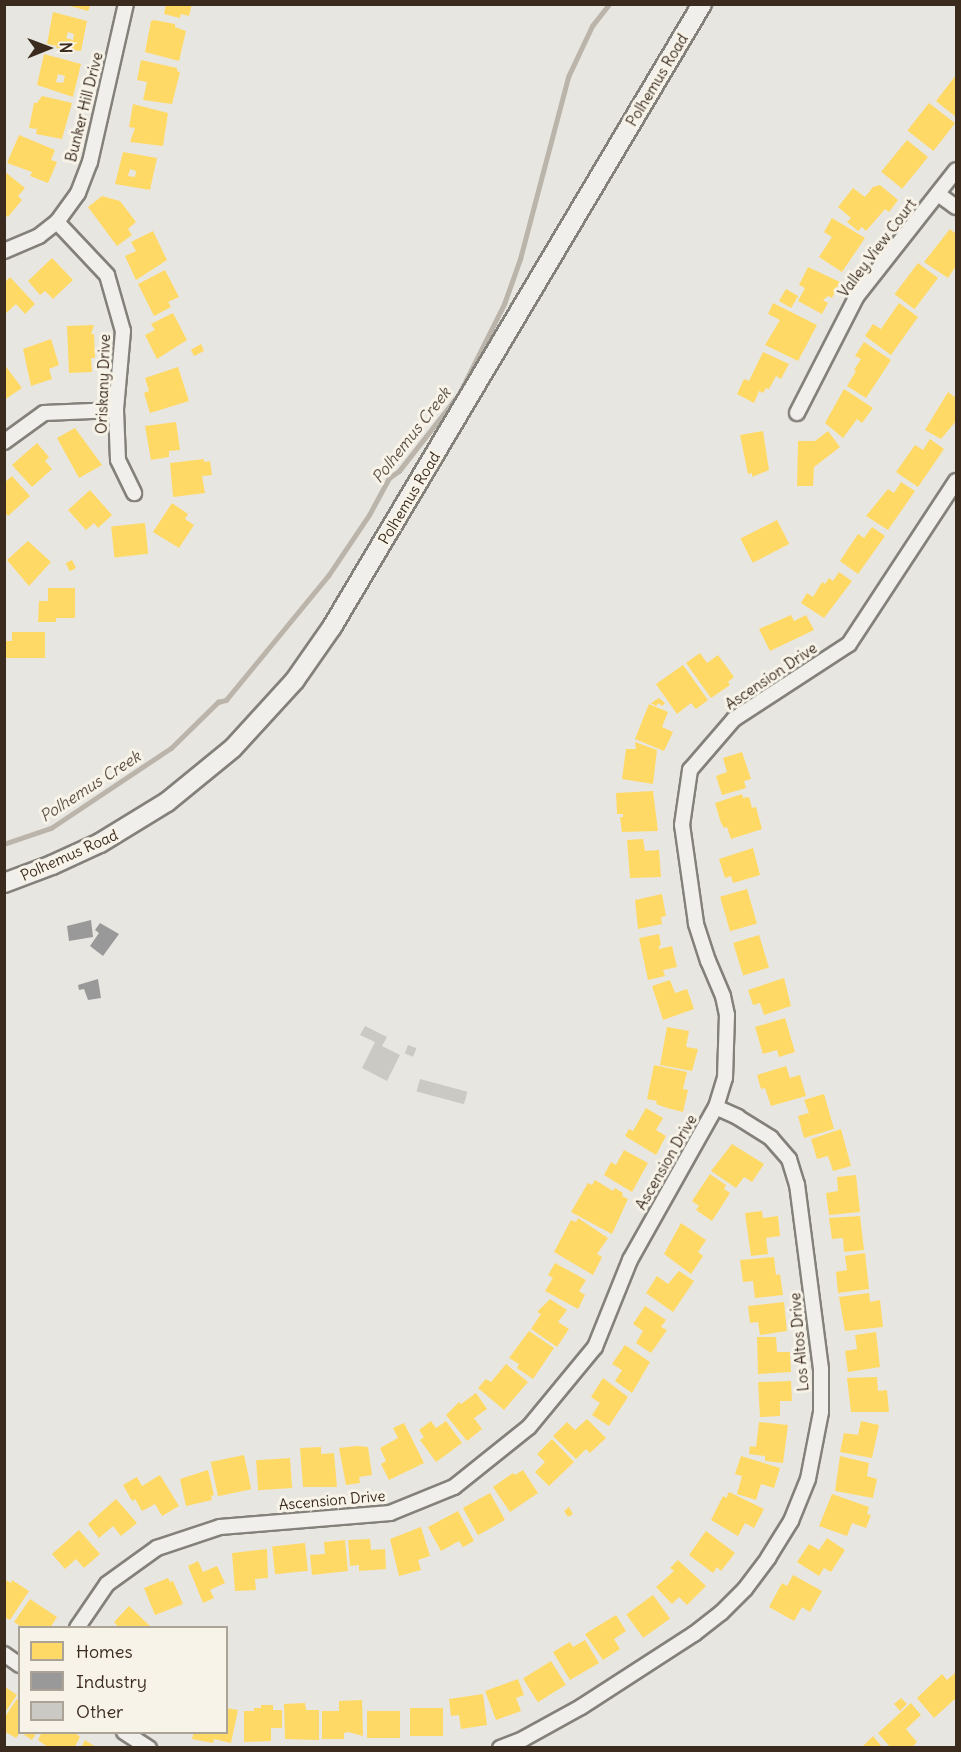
<!DOCTYPE html>
<style>
body{margin:0}
#map{position:relative;width:961px;height:1752px;overflow:hidden;background:#e8e6e0;font-family:Delius,sans-serif}
div>[style]{position:absolute}
[style*='--x']{left:calc(var(--x)*1px);top:calc(var(--y)*1px);width:calc(var(--w)*1px);rotate:calc(var(--a)*1deg)}
.homes>*{inset:0;background:#ffd966;transform-origin:0 0}
.industry>*{inset:0;background:#999}
.stream>*{height:4.5px;margin:-2.25px;padding:0 2.25px;transform-origin:2.25px;border-radius:2.25px;background:#bbb4aa}
.building>*{inset:0;background:#cbc9c4;transform-origin:0 0}
.roads{filter:drop-shadow(2px 0 #84807a) drop-shadow(-2px 0 #84807a) drop-shadow(0 2px #84807a) drop-shadow(0 -2px #84807a)}
.minor>*{height:14px;margin:-7px;padding:0 7px;transform-origin:7px;border-radius:7px;background:#f0efeb}
.major>*{height:18px;margin:-9px;padding:0 9px;transform-origin:9px;border-radius:9px;background:#f0efeb}
span{translate:-50% -50%;white-space:nowrap;text-align:center;line-height:1.15;-webkit-text-stroke:6px #f7f3e8;paint-order:stroke}
.street-label{font-size:15px;color:#3b2a1e}
.water-label{font-size:16px;color:#615347;font-style:italic}
.frame{position:absolute;inset:0;border:6px solid #3b2a1e;pointer-events:none}
.legend{position:absolute;left:18px;top:1626px;width:210px;height:108px;box-sizing:border-box;background:#f7f3e8;border:2px solid #aca397;margin:0;padding:8px 10px;list-style:none;font-size:18px;color:#3b2a1e}
.legend li{display:flex;align-items:center;gap:12px;height:30px}
.legend b{width:30px;border:2px solid #aca397}
.north{position:absolute;left:18px;top:18px;width:60px;height:60px;-webkit-text-stroke:4px #f7f3e8;paint-order:stroke;rotate:89deg;font-size:16px;font-weight:700;line-height:24px;text-align:center;color:#3b2a1e}
.north::after{content:'';display:block;margin:auto;width:21px;height:27px;background:#3b2a1e;clip-path:polygon(50% 0,100% 100%,50% 72%,0 100%)}
</style>
<div id="map">
<div class="homes">
<div style="clip-path:polygon(63px 4px,91px 4px,88px 11px)"></div>
<div style="clip-path:polygon(166px 4px,192px 4px,189px 16px,181px 14px,180px 18px,164px 14px)"></div>
<div style="clip-path:polygon(evenodd,53px 12px,87px 21px,81px 51px,56px 48px,57px 46px,47px 44px,53px 12px,68px 32px,74px 34px,73px 40px,66px 38px,68px 32px)"></div>
<div style="clip-path:polygon(154px 20px,175px 24px,175px 27px,186px 31px,179px 61px,145px 52px,151px 21px)"></div>
<div style="clip-path:polygon(evenodd,44px 54px,81px 64px,73px 97px,37px 85px,44px 54px,58px 74px,65px 76px,63px 83px,56px 82px,58px 74px)"></div>
<div style="clip-path:polygon(141px 60px,177px 68px,177px 71px,180px 72px,172px 104px,143px 100px,147px 82px,137px 80px)"></div>
<div style="clip-path:polygon(956px 75px,956px 117px,936px 101px)"></div>
<div style="clip-path:polygon(42px 96px,72px 103px,62px 139px,36px 134px,37px 129px,29px 128px,34px 103px,37px 103px)"></div>
<div style="left:929px;top:103px;width:33px;height:35px;rotate:38deg"></div>
<div style="clip-path:polygon(133px 104px,168px 113px,163px 146px,130px 142px,135px 128px,129px 127px)"></div>
<div style="clip-path:polygon(19px 135px,55px 150px,51px 160px,57px 162px,48px 183px,30px 176px,32px 172px,7px 163px)"></div>
<div style="left:907px;top:140px;width:27px;height:41px;rotate:39deg"></div>
<div style="clip-path:polygon(evenodd,123px 152px,157px 158px,150px 190px,115px 184px,123px 152px,130px 169px,136px 171px,135px 177px,128px 176px,130px 169px)"></div>
<div style="clip-path:polygon(4px 171px,25px 188px,18px 196px,22px 200px,8px 217px,4px 214px)"></div>
<div style="clip-path:polygon(880px 185px,898px 200px,889px 212px,885px 209px,866px 231px,862px 227px,858px 231px,847px 222px,851px 218px,838px 207px,853px 188px,865px 197px,873px 187px)"></div>
<div style="clip-path:polygon(102px 196px,120px 201px,136px 222px,128px 229px,132px 235px,117px 246px,88px 207px)"></div>
<div style="clip-path:polygon(832px 218px,865px 238px,842px 272px,819px 257px,832px 237px,824px 232px)"></div>
<div style="clip-path:polygon(950px 229px,956px 234px,956px 266px,948px 278px,924px 262px)"></div>
<div style="clip-path:polygon(153px 231px,167px 260px,136px 280px,125px 256px,136px 251px,131px 242px)"></div>
<div style="clip-path:polygon(52px 258px,73px 280px,53px 299px,45px 291px,40px 295px,28px 281px)"></div>
<div style="left:918px;top:263px;width:25px;height:39px;rotate:37deg"></div>
<div style="clip-path:polygon(808px 267px,840px 282px,832px 298px,828px 296px,823px 300px,828px 303px,822px 314px,798px 301px,805px 288px,799px 285px)"></div>
<div style="clip-path:polygon(165px 270px,179px 297px,168px 302px,171px 307px,154px 316px,138px 284px)"></div>
<div style="clip-path:polygon(10px 277px,35px 304px,25px 314px,16px 304px,4px 315px,4px 283px)"></div>
<div style="left:786px;top:289px;width:14px;height:14px;rotate:30deg"></div>
<div style="clip-path:polygon(773px 303px,817px 325px,798px 361px,765px 345px,780px 320px,768px 314px)"></div>
<div style="clip-path:polygon(899px 303px,918px 317px,891px 355px,865px 336px,873px 324px,881px 329px)"></div>
<div style="clip-path:polygon(173px 313px,187px 340px,157px 359px,145px 335px,155px 330px,151px 324px)"></div>
<div style="clip-path:polygon(94px 325px,91px 334px,94px 334px,95px 358px,91px 358px,92px 372px,69px 373px,67px 326px)"></div>
<div style="clip-path:polygon(51px 339px,59px 365px,49px 369px,52px 379px,31px 386px,23px 349px)"></div>
<div style="clip-path:polygon(864px 342px,891px 360px,866px 398px,847px 386px,856px 371px,854px 370px,861px 359px,855px 356px)"></div>
<div style="clip-path:polygon(201px 344px,204px 351px,194px 356px,191px 350px)"></div>
<div style="clip-path:polygon(763px 352px,789px 364px,781px 379px,776px 376px,769px 389px,766px 388px,763px 393px,759px 391px,754px 403px,737px 394px,744px 379px,749px 381px)"></div>
<div style="clip-path:polygon(4px 364px,22px 388px,4px 400px)"></div>
<div style="clip-path:polygon(178px 367px,189px 401px,150px 413px,144px 393px,149px 391px,145px 378px)"></div>
<div style="clip-path:polygon(844px 389px,873px 408px,862px 423px,857px 419px,843px 438px,825px 423px)"></div>
<div style="clip-path:polygon(948px 392px,956px 398px,956px 421px,941px 439px,925px 430px)"></div>
<div style="clip-path:polygon(176px 422px,180px 450px,169px 451px,169px 457px,151px 460px,145px 426px)"></div>
<div style="clip-path:polygon(75px 428px,102px 465px,79px 478px,57px 438px)"></div>
<div style="clip-path:polygon(763px 431px,769px 470px,752px 477px,752px 473px,748px 474px,740px 435px)"></div>
<div style="clip-path:polygon(828px 431px,840px 447px,814px 467px,813px 486px,797px 486px,798px 441px,815px 441px)"></div>
<div style="clip-path:polygon(930px 439px,944px 449px,918px 487px,896px 472px,915px 445px,923px 450px)"></div>
<div style="clip-path:polygon(37px 443px,49px 457px,45px 461px,52px 469px,32px 487px,12px 465px)"></div>
<div style="clip-path:polygon(204px 459px,204px 462px,210px 461px,212px 475px,202px 476px,205px 493px,173px 497px,170px 463px)"></div>
<div style="clip-path:polygon(12px 476px,30px 496px,8px 516px,4px 512px,4px 483px)"></div>
<div style="clip-path:polygon(901px 482px,915px 491px,888px 530px,866px 516px,888px 489px,894px 493px)"></div>
<div style="clip-path:polygon(90px 490px,112px 515px,98px 528px,94px 523px,86px 530px,68px 510px)"></div>
<div style="clip-path:polygon(172px 503px,188px 514px,185px 519px,194px 525px,179px 548px,153px 532px)"></div>
<div style="left:777px;top:520px;width:27px;height:41px;rotate:63deg"></div>
<div style="left:145px;top:523px;width:31px;height:34px;rotate:84deg"></div>
<div style="clip-path:polygon(872px 527px,885px 536px,858px 574px,840px 561px,858px 534px,864px 538px)"></div>
<div style="clip-path:polygon(28px 541px,51px 562px,29px 586px,7px 560px)"></div>
<div style="left:72px;top:560px;width:9px;height:7px;rotate:63deg"></div>
<div style="clip-path:polygon(839px 572px,852px 581px,824px 618px,801px 603px,807px 593px,813px 597px,822px 582px,825px 584px,829px 578px,833px 581px)"></div>
<div style="clip-path:polygon(48px 588px,75px 588px,75px 618px,56px 618px,56px 622px,38px 622px,39px 601px,48px 601px)"></div>
<div style="clip-path:polygon(791px 615px,794px 621px,806px 615px,814px 630px,770px 651px,759px 629px)"></div>
<div style="clip-path:polygon(12px 632px,45px 632px,45px 658px,4px 658px,4px 641px,12px 641px)"></div>
<div style="clip-path:polygon(700px 653px,707px 663px,718px 655px,734px 677px,728px 682px,730px 685px,711px 698px,686px 663px)"></div>
<div style="clip-path:polygon(683px 665px,708px 700px,696px 709px,691px 703px,677px 714px,656px 684px)"></div>
<div style="clip-path:polygon(659px 698px,665px 703px,662px 706px,659px 703px,656px 706px,651px 703px)"></div>
<div style="clip-path:polygon(649px 704px,668px 712px,662px 727px,673px 732px,664px 751px,635px 739px)"></div>
<div style="clip-path:polygon(635px 742px,657px 750px,653px 784px,622px 779px,626px 749px,636px 749px)"></div>
<div style="clip-path:polygon(742px 752px,751px 779px,744px 781px,746px 788px,722px 795px,716px 776px,727px 772px,723px 758px)"></div>
<div style="clip-path:polygon(653px 791px,658px 831px,622px 832px,620px 817px,623px 817px,623px 814px,617px 814px,616px 793px)"></div>
<div style="clip-path:polygon(742px 794px,743px 798px,749px 797px,752px 808px,756px 807px,762px 829px,731px 839px,727px 827px,724px 828px,721px 823px,715px 803px)"></div>
<div style="clip-path:polygon(643px 839px,645px 851px,659px 850px,661px 877px,630px 878px,627px 840px)"></div>
<div style="clip-path:polygon(753px 848px,760px 875px,733px 883px,731px 876px,725px 878px,719px 859px)"></div>
<div style="left:747px;top:889px;width:36px;height:28px;rotate:74deg"></div>
<div style="clip-path:polygon(662px 894px,666px 916px,661px 917px,662px 924px,638px 929px,635px 900px)"></div>
<div style="clip-path:polygon(659px 934px,661px 945px,659px 946px,659px 949px,672px 946px,677px 967px,663px 970px,665px 976px,648px 980px,639px 938px)"></div>
<div style="left:759px;top:935px;width:34px;height:27px;rotate:73deg"></div>
<div style="clip-path:polygon(784px 978px,791px 1006px,764px 1015px,760px 1003px,753px 1005px,748px 990px)"></div>
<div style="clip-path:polygon(670px 980px,675px 993px,687px 989px,694px 1009px,663px 1020px,652px 986px)"></div>
<div style="clip-path:polygon(785px 1018px,795px 1052px,779px 1057px,777px 1050px,763px 1054px,755px 1027px)"></div>
<div style="clip-path:polygon(667px 1027px,689px 1031px,686px 1047px,698px 1049px,692px 1071px,660px 1065px)"></div>
<div style="clip-path:polygon(654px 1065px,687px 1072px,683px 1089px,688px 1090px,683px 1112px,667px 1108px,656px 1104px,657px 1101px,647px 1099px)"></div>
<div style="clip-path:polygon(786px 1066px,790px 1078px,800px 1075px,806px 1096px,771px 1106px,765px 1088px,761px 1089px,757px 1075px)"></div>
<div style="clip-path:polygon(824px 1094px,834px 1129px,804px 1138px,798px 1116px,809px 1113px,804px 1100px)"></div>
<div style="clip-path:polygon(646px 1108px,663px 1118px,656px 1130px,666px 1136px,656px 1155px,625px 1136px,629px 1129px,633px 1131px)"></div>
<div style="clip-path:polygon(841px 1129px,851px 1166px,833px 1171px,828px 1156px,817px 1159px,811px 1139px)"></div>
<div style="clip-path:polygon(732px 1144px,764px 1164px,752px 1182px,744px 1177px,736px 1188px,711px 1171px)"></div>
<div style="clip-path:polygon(624px 1150px,648px 1163px,632px 1192px,604px 1175px,611px 1162px,616px 1165px)"></div>
<div style="clip-path:polygon(710px 1174px,726px 1185px,724px 1189px,730px 1193px,712px 1221px,696px 1210px,699px 1206px,692px 1201px)"></div>
<div style="clip-path:polygon(856px 1175px,860px 1212px,829px 1215px,826px 1193px,838px 1191px,837px 1177px)"></div>
<div style="clip-path:polygon(595px 1180px,613px 1191px,615px 1188px,623px 1193px,622px 1196px,628px 1199px,612px 1234px,571px 1212px,588px 1183px,592px 1185px)"></div>
<div style="clip-path:polygon(762px 1211px,763px 1218px,778px 1216px,780px 1236px,766px 1238px,768px 1254px,751px 1256px,745px 1213px)"></div>
<div style="clip-path:polygon(860px 1216px,864px 1250px,844px 1252px,843px 1238px,832px 1239px,829px 1218px)"></div>
<div style="clip-path:polygon(578px 1218px,608px 1238px,597px 1254px,602px 1257px,593px 1275px,554px 1252px,571px 1220px,576px 1222px)"></div>
<div style="clip-path:polygon(681px 1223px,706px 1240px,698px 1252px,703px 1256px,691px 1274px,664px 1254px)"></div>
<div style="clip-path:polygon(865px 1253px,869px 1289px,838px 1293px,836px 1272px,847px 1270px,845px 1256px)"></div>
<div style="clip-path:polygon(774px 1257px,776px 1275px,780px 1274px,783px 1295px,755px 1298px,753px 1281px,743px 1282px,740px 1260px)"></div>
<div style="clip-path:polygon(555px 1263px,586px 1280px,579px 1291px,585px 1295px,578px 1309px,545px 1291px,553px 1278px,548px 1275px)"></div>
<div style="clip-path:polygon(679px 1271px,694px 1281px,673px 1312px,646px 1293px,657px 1276px,668px 1284px)"></div>
<div style="clip-path:polygon(869px 1293px,870px 1302px,880px 1300px,883px 1327px,845px 1331px,839px 1297px)"></div>
<div style="clip-path:polygon(550px 1299px,567px 1310px,558px 1322px,569px 1329px,557px 1347px,531px 1329px,541px 1314px,537px 1312px)"></div>
<div style="clip-path:polygon(784px 1302px,787px 1331px,760px 1335px,758px 1322px,750px 1323px,748px 1306px)"></div>
<div style="clip-path:polygon(645px 1306px,666px 1320px,661px 1327px,667px 1330px,651px 1353px,636px 1343px,643px 1331px,633px 1324px)"></div>
<div style="clip-path:polygon(529px 1331px,554px 1348px,533px 1379px,517px 1368px,519px 1364px,509px 1358px)"></div>
<div style="clip-path:polygon(876px 1332px,880px 1367px,848px 1372px,845px 1351px,857px 1349px,855px 1335px)"></div>
<div style="clip-path:polygon(757px 1337px,776px 1337px,777px 1352px,790px 1352px,791px 1372px,758px 1374px)"></div>
<div style="clip-path:polygon(625px 1345px,650px 1362px,632px 1393px,615px 1381px,622px 1370px,612px 1364px)"></div>
<div style="clip-path:polygon(506px 1364px,528px 1382px,504px 1410px,478px 1388px,486px 1379px,491px 1382px)"></div>
<div style="clip-path:polygon(877px 1377px,878px 1391px,887px 1390px,889px 1412px,851px 1412px,847px 1378px)"></div>
<div style="clip-path:polygon(603px 1378px,628px 1397px,609px 1426px,592px 1415px,600px 1403px,591px 1397px)"></div>
<div style="clip-path:polygon(791px 1381px,792px 1401px,780px 1401px,780px 1416px,760px 1417px,758px 1382px)"></div>
<div style="clip-path:polygon(476px 1393px,487px 1409px,474px 1418px,482px 1429px,467px 1441px,446px 1415px,459px 1402px,461px 1404px)"></div>
<div style="clip-path:polygon(587px 1419px,606px 1438px,590px 1453px,586px 1449px,576px 1459px,553px 1436px,567px 1422px,575px 1430px)"></div>
<div style="clip-path:polygon(431px 1421px,436px 1428px,446px 1421px,462px 1443px,436px 1462px,420px 1440px,424px 1437px,419px 1430px)"></div>
<div style="clip-path:polygon(861px 1421px,879px 1425px,872px 1458px,840px 1452px,844px 1433px,858px 1435px)"></div>
<div style="clip-path:polygon(759px 1422px,788px 1425px,783px 1463px,765px 1461px,765px 1456px,749px 1454px,750px 1446px,756px 1447px)"></div>
<div style="clip-path:polygon(404px 1423px,424px 1463px,389px 1480px,381px 1464px,386px 1461px,380px 1448px,398px 1438px,393px 1428px)"></div>
<div style="clip-path:polygon(552px 1439px,574px 1462px,549px 1486px,535px 1472px,545px 1462px,537px 1454px)"></div>
<div style="clip-path:polygon(357px 1446px,368px 1447px,372px 1475px,359px 1477px,360px 1483px,346px 1485px,339px 1448px)"></div>
<div style="clip-path:polygon(321px 1447px,321px 1454px,334px 1453px,337px 1487px,303px 1487px,300px 1448px)"></div>
<div style="left:244px;top:1455px;width:35px;height:34px;rotate:78deg"></div>
<div style="clip-path:polygon(741px 1456px,780px 1468px,774px 1488px,761px 1484px,756px 1500px,737px 1494px,742px 1476px,735px 1474px)"></div>
<div style="clip-path:polygon(840px 1456px,869px 1463px,867px 1476px,877px 1479px,873px 1498px,835px 1491px)"></div>
<div style="left:290px;top:1458px;width:30px;height:34px;rotate:86deg"></div>
<div style="clip-path:polygon(208px 1470px,214px 1495px,211px 1496px,212px 1500px,186px 1506px,180px 1479px)"></div>
<div style="clip-path:polygon(523px 1470px,538px 1493px,510px 1512px,493px 1487px,513px 1473px,515px 1475px)"></div>
<div style="clip-path:polygon(160px 1475px,179px 1506px,162px 1516px,155px 1504px,142px 1511px,135px 1499px,132px 1501px,123px 1485px,137px 1477px,142px 1486px)"></div>
<div style="clip-path:polygon(729px 1492px,764px 1509px,754px 1528px,745px 1523px,738px 1536px,711px 1520px,723px 1496px,726px 1498px)"></div>
<div style="left:490px;top:1493px;width:31px;height:31px;rotate:61deg"></div>
<div style="clip-path:polygon(832px 1494px,869px 1507px,867px 1514px,871px 1515px,866px 1528px,852px 1523px,847px 1536px,819px 1526px)"></div>
<div style="clip-path:polygon(116px 1499px,137px 1523px,121px 1536px,113px 1526px,99px 1538px,88px 1524px)"></div>
<div style="clip-path:polygon(569px 1507px,573px 1514px,568px 1517px,564px 1511px)"></div>
<div style="clip-path:polygon(458px 1511px,474px 1541px,463px 1547px,459px 1541px,441px 1551px,428px 1527px)"></div>
<div style="clip-path:polygon(421px 1527px,430px 1556px,418px 1560px,421px 1570px,399px 1576px,390px 1539px)"></div>
<div style="clip-path:polygon(79px 1530px,100px 1554px,84px 1568px,76px 1559px,65px 1569px,52px 1554px)"></div>
<div style="clip-path:polygon(706px 1531px,735px 1553px,721px 1571px,717px 1567px,713px 1573px,689px 1555px)"></div>
<div style="clip-path:polygon(827px 1538px,845px 1550px,831px 1572px,824px 1568px,819px 1576px,797px 1562px,809px 1544px,819px 1550px)"></div>
<div style="clip-path:polygon(370px 1539px,371px 1550px,385px 1549px,386px 1569px,359px 1571px,359px 1565px,350px 1566px,348px 1540px)"></div>
<div style="clip-path:polygon(345px 1540px,348px 1571px,312px 1575px,310px 1555px,325px 1554px,324px 1542px)"></div>
<div style="left:305px;top:1543px;width:28px;height:33px;rotate:84deg"></div>
<div style="clip-path:polygon(267px 1549px,268px 1578px,255px 1579px,256px 1590px,235px 1591px,232px 1553px)"></div>
<div style="clip-path:polygon(678px 1560px,706px 1586px,687px 1605px,679px 1597px,672px 1604px,656px 1587px,674px 1571px,670px 1568px)"></div>
<div style="clip-path:polygon(198px 1561px,203px 1572px,217px 1566px,225px 1583px,210px 1590px,214px 1598px,203px 1603px,188px 1566px)"></div>
<div style="clip-path:polygon(793px 1575px,822px 1591px,810px 1612px,802px 1607px,794px 1621px,769px 1607px,782px 1583px,787px 1586px)"></div>
<div style="clip-path:polygon(168px 1578px,170px 1582px,173px 1581px,183px 1604px,155px 1615px,144px 1588px)"></div>
<div style="clip-path:polygon(4px 1579px,11px 1583px,12px 1580px,29px 1591px,10px 1620px,4px 1617px)"></div>
<div style="left:653px;top:1595px;width:29px;height:33px;rotate:54deg"></div>
<div style="clip-path:polygon(30px 1599px,57px 1617px,50px 1628px,23px 1628px,14px 1622px)"></div>
<div style="clip-path:polygon(129px 1606px,152px 1628px,115px 1628px,117px 1625px,114px 1622px)"></div>
<div style="clip-path:polygon(616px 1615px,626px 1631px,614px 1639px,620px 1649px,603px 1660px,585px 1634px)"></div>
<div style="clip-path:polygon(585px 1640px,599px 1663px,570px 1680px,553px 1652px,570px 1642px,573px 1647px)"></div>
<div style="left:551px;top:1661px;width:28px;height:33px;rotate:58deg"></div>
<div style="clip-path:polygon(956px 1672px,956px 1698px,934px 1718px,917px 1698px,942px 1674px,947px 1680px)"></div>
<div style="clip-path:polygon(518px 1679px,524px 1695px,516px 1698px,521px 1711px,496px 1720px,485px 1691px)"></div>
<div style="clip-path:polygon(4px 1686px,17px 1695px,4px 1714px)"></div>
<div style="clip-path:polygon(483px 1694px,487px 1725px,461px 1729px,459px 1715px,451px 1716px,449px 1699px)"></div>
<div style="clip-path:polygon(901px 1698px,907px 1704px,900px 1711px,894px 1704px)"></div>
<div style="clip-path:polygon(17px 1699px,20px 1700px,20px 1733px,16px 1738px,4px 1731px,4px 1718px)"></div>
<div style="clip-path:polygon(362px 1700px,363px 1736px,348px 1732px,344px 1733px,344px 1739px,322px 1739px,322px 1711px,339px 1711px,339px 1701px)"></div>
<div style="clip-path:polygon(305px 1703px,306px 1710px,319px 1710px,319px 1740px,285px 1739px,284px 1704px)"></div>
<div style="clip-path:polygon(911px 1703px,921px 1715px,906px 1729px,917px 1742px,911px 1748px,891px 1748px,878px 1733px)"></div>
<div style="clip-path:polygon(261px 1705px,273px 1705px,273px 1710px,282px 1710px,282px 1728px,271px 1728px,271px 1741px,244px 1742px,244px 1711px,254px 1711px,254px 1708px,261px 1708px)"></div>
<div style="clip-path:polygon(226px 1708px,238px 1710px,231px 1743px,214px 1739px,213px 1743px,192px 1739px,194px 1732px,226px 1732px)"></div>
<div style="left:410px;top:1708px;width:33px;height:28px"></div>
<div style="left:367px;top:1711px;width:33px;height:27px"></div>
<div style="clip-path:polygon(20px 1732px,37px 1732px,32px 1740px)"></div>
<div style="clip-path:polygon(42px 1732px,74px 1732px,80px 1737px,74px 1748px,49px 1748px,38px 1740px)"></div>
<div style="clip-path:polygon(873px 1736px,883px 1748px,861px 1748px)"></div>
<div style="clip-path:polygon(85px 1740px,97px 1748px,81px 1748px)"></div>
</div>
<div class="industry">
<div style="clip-path:polygon(91px 920px,93px 937px,69px 941px,67px 926px)"></div>
<div style="clip-path:polygon(100px 923px,119px 934px,103px 956px,90px 946px,99px 933px,95px 930px)"></div>
<div style="clip-path:polygon(98px 979px,101px 998px,88px 1000px,84px 989px,79px 990px,78px 985px)"></div>
</div>
<div class="stream">
<div style="--x:4;--y:844;--w:50;--a:-18.8"></div>
<div style="--x:51;--y:828;--w:144;--a:-33.7"></div>
<div style="--x:171;--y:748;--w:66;--a:-44.4"></div>
<div style="--x:218;--y:702;--w:8;--a:-14"></div>
<div style="--x:226;--y:700;--w:161;--a:-50.6"></div>
<div style="--x:328;--y:576;--w:73;--a:-56.1"></div>
<div style="--x:369;--y:515;--w:42;--a:-61.6"></div>
<div style="--x:389;--y:478;--w:12;--a:-35"></div>
<div style="--x:399;--y:471;--w:98;--a:-52.1"></div>
<div style="--x:459;--y:394;--w:101;--a:-63.4"></div>
<div style="--x:504;--y:304;--w:48;--a:-70.4"></div>
<div style="--x:520;--y:259;--w:188;--a:-75.2"></div>
<div style="--x:568;--y:77;--w:56;--a:-64.8"></div>
<div style="--x:592;--y:26;--w:28;--a:-52"></div>
</div>
<div class="building">
<div style="clip-path:polygon(365px 1026px,387px 1037px,382px 1046px,400px 1055px,387px 1081px,362px 1068px,375px 1042px,360px 1035px)"></div>
<div style="left:408px;top:1045px;width:9px;height:9px;rotate:21deg"></div>
<div style="left:420px;top:1079px;width:49px;height:13px;rotate:15deg"></div>
</div>
<div class="roads">
<div class="minor">
<div style="--x:938;--y:194;--w:22;--a:36"></div>
<div style="--x:57;--y:222;--w:73;--a:46.7"></div>
<div style="--x:107;--y:275;--w:58;--a:74.1"></div>
<div style="--x:123;--y:331;--w:79;--a:95.1"></div>
<div style="--x:116;--y:410;--w:50;--a:87.7"></div>
<div style="--x:118;--y:460;--w:37;--a:64"></div>
<div style="--x:4;--y:251;--w:38;--a:-23"></div>
<div style="--x:39;--y:236;--w:23;--a:-38"></div>
<div style="--x:57;--y:222;--w:36;--a:-54"></div>
<div style="--x:78;--y:193;--w:33;--a:-69"></div>
<div style="--x:90;--y:162;--w:162;--a:-77.2"></div>
<div style="--x:797;--y:413;--w:131;--a:-62.9"></div>
<div style="--x:857;--y:296;--w:160;--a:-51.8"></div>
<div style="--x:4;--y:442;--w:49;--a:-35.9"></div>
<div style="--x:44;--y:413;--w:72;--a:-2.4"></div>
<div style="--x:77;--y:1628;--w:53;--a:-55.7"></div>
<div style="--x:107;--y:1584;--w:62;--a:-35.8"></div>
<div style="--x:157;--y:1548;--w:66;--a:-18.4"></div>
<div style="--x:220;--y:1527;--w:171;--a:-4.7"></div>
<div style="--x:390;--y:1513;--w:69;--a:-22.1"></div>
<div style="--x:454;--y:1487;--w:96;--a:-38.7"></div>
<div style="--x:529;--y:1427;--w:104;--a:-50.5"></div>
<div style="--x:595;--y:1347;--w:94;--a:-68.1"></div>
<div style="--x:630;--y:1260;--w:176;--a:-60.7"></div>
<div style="--x:716;--y:1107;--w:30;--a:-73"></div>
<div style="--x:725;--y:1078;--w:63;--a:-88.2"></div>
<div style="--x:727;--y:1015;--w:19;--a:-102"></div>
<div style="--x:723;--y:996;--w:38;--a:-113"></div>
<div style="--x:708;--y:961;--w:40;--a:-108"></div>
<div style="--x:696;--y:923;--w:99;--a:-98.1"></div>
<div style="--x:682;--y:825;--w:56;--a:-81.7"></div>
<div style="--x:690;--y:770;--w:67;--a:-49.2"></div>
<div style="--x:734;--y:719;--w:137;--a:-33.1"></div>
<div style="--x:849;--y:644;--w:195;--a:-56.7"></div>
<div style="--x:4;--y:1654;--w:19;--a:35"></div>
<div style="--x:124;--y:1732;--w:30;--a:33"></div>
<div style="--x:500;--y:1748;--w:25;--a:-21"></div>
<div style="--x:523;--y:1739;--w:66;--a:-28.9"></div>
<div style="--x:581;--y:1707;--w:135;--a:-32.9"></div>
<div style="--x:694;--y:1634;--w:34;--a:-38"></div>
<div style="--x:721;--y:1613;--w:34;--a:-45"></div>
<div style="--x:745;--y:1589;--w:39;--a:-53"></div>
<div style="--x:768;--y:1558;--w:44;--a:-58.1"></div>
<div style="--x:791;--y:1521;--w:45;--a:-68"></div>
<div style="--x:808;--y:1479;--w:68;--a:-79"></div>
<div style="--x:821;--y:1412;--w:43;--a:-90"></div>
<div style="--x:821;--y:1369;--w:186;--a:-97.4"></div>
<div style="--x:797;--y:1185;--w:27;--a:-107"></div>
<div style="--x:789;--y:1159;--w:28;--a:-131"></div>
<div style="--x:771;--y:1138;--w:39;--a:-148"></div>
<div style="--x:738;--y:1117;--w:24;--a:-156"></div>
</div>
<div class="major">
<div style="--x:4;--y:883;--w:51;--a:-20.6"></div>
<div style="--x:52;--y:865;--w:53;--a:-24.6"></div>
<div style="--x:100;--y:843;--w:79;--a:-31.5"></div>
<div style="--x:167;--y:802;--w:85;--a:-39.3"></div>
<div style="--x:233;--y:748;--w:92;--a:-47.6"></div>
<div style="--x:295;--y:680;--w:65;--a:-55.1"></div>
<div style="--x:332;--y:627;--w:725;--a:-59.29"></div>
</div>
</div>
<div class="street-label">
<span style="left:657px;top:80px;rotate:-59deg">Polhemus Road</span>
<span style="left:84px;top:107px;rotate:-76deg">Bunker Hill Drive</span>
<span style="left:877px;top:248px;rotate:-53deg">Valley View Court</span>
<span style="left:103px;top:384px;rotate:-88deg">Oriskany Drive</span>
<span style="left:409px;top:498px;rotate:-59deg">Polhemus Road</span>
<span style="left:771px;top:676px;rotate:-34deg">Ascension Drive</span>
<span style="left:69px;top:855px;rotate:-24deg">Polhemus Road</span>
<span style="left:666px;top:1162px;rotate:-60deg">Ascension Drive</span>
<span style="left:799px;top:1342px;rotate:-95deg">Los Altos Drive</span>
<span style="left:332px;top:1500px;rotate:-5deg">Ascension Drive</span>
</div>
<div class="water-label">
<span style="left:411px;top:435px;rotate:-52deg">Polhemus Creek</span>
<span style="left:90px;top:786px;rotate:-33deg">Polhemus Creek</span>
</div>
<div class="frame"></div>
<ul class="legend">
<li><b style="height:16px;background:#ffd966"></b>Homes</li>
<li><b style="height:16px;background:#999"></b>Industry</li>
<li><b style="height:16px;background:#cbc9c4"></b>Other</li>
</ul>
<div class="north">N</div>
</div>
